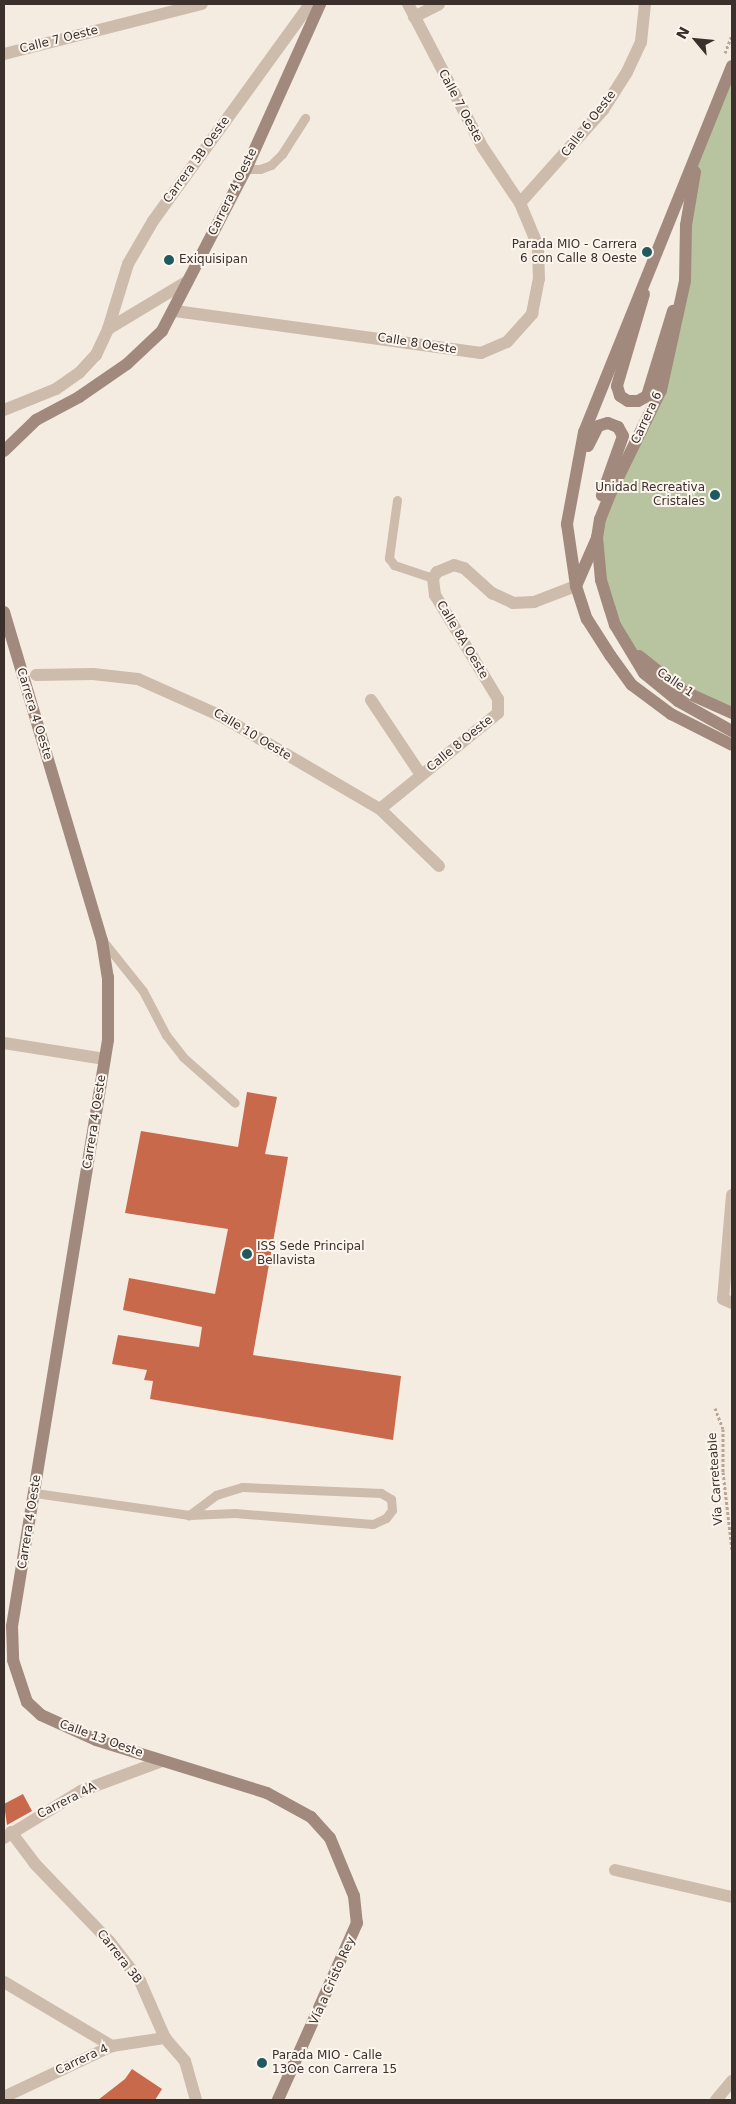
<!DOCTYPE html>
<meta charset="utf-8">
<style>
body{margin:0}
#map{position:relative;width:736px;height:2104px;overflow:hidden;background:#f4ebe1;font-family:"DejaVu Sans",sans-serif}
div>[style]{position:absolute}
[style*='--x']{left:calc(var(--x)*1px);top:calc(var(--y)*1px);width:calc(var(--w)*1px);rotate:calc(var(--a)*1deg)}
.green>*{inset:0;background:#b8c4a0}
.building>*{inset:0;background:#c8694b}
.path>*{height:3px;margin-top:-1.5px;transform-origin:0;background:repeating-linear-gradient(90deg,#b9a596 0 2.5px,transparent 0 5px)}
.lane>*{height:9px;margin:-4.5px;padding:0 4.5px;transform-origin:4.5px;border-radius:4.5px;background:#cdbbac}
.street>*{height:12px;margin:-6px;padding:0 6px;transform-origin:6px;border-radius:6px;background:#cdbbac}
.secondary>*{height:12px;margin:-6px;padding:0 6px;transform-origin:6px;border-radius:6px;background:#a18a7d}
.dots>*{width:14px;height:14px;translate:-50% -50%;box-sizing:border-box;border:2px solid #fbf5ee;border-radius:50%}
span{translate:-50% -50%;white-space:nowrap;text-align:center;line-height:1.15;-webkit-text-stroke:4px #fbf5ee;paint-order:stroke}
.street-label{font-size:12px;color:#3b302b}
.poi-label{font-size:12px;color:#3b302b}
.right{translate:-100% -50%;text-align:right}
.left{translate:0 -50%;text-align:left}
.frame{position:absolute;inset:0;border:5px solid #3b302b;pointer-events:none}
.north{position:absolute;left:671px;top:15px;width:50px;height:50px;-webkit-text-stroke:4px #fbf5ee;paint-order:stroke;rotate:298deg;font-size:14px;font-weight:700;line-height:20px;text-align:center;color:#3b302b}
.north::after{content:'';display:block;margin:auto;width:18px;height:22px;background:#3b302b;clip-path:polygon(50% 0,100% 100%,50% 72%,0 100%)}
</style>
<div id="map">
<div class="green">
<div style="clip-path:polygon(732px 66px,732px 713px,650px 666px,615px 625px,597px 537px,661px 390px,678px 323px,698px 155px)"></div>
</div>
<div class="building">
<div style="clip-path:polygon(247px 1092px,277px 1097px,265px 1154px,288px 1157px,253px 1355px,401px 1376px,393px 1440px,150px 1399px,153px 1381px,144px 1380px,147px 1370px,112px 1364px,118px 1335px,199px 1347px,202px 1327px,123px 1310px,129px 1278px,215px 1294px,228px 1229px,125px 1213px,141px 1131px,238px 1147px)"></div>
<div style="clip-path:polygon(23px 1794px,32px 1811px,7px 1825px,4px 1804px)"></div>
<div style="clip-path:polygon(132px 2069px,162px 2089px,155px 2100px,98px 2100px,125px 2079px)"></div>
</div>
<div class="path">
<div style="--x:725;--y:53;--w:19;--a:-69"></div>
<div style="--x:715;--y:1408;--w:22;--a:69"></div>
<div style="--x:723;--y:1429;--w:43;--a:90"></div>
<div style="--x:723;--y:1472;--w:79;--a:83.4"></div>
</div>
<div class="lane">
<div style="--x:246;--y:169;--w:14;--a:0"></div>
<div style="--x:260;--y:169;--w:12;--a:-20"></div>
<div style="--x:271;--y:165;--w:16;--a:-45"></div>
<div style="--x:282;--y:154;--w:43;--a:-57.4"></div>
<div style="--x:397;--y:500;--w:59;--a:97.9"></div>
<div style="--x:389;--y:558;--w:9;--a:54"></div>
<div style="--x:394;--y:565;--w:41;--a:18.4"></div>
<div style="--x:103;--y:941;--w:64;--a:51.3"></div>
<div style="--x:143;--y:991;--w:50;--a:62.4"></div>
<div style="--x:166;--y:1035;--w:28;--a:52"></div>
<div style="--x:183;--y:1057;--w:69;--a:41.5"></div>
<div style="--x:35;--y:1493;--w:156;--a:8.1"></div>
<div style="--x:189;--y:1515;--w:46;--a:-2.5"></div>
<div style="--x:235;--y:1513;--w:138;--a:4.6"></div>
<div style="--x:373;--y:1524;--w:14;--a:-25"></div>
<div style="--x:386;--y:1518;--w:10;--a:-53"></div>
<div style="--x:392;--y:1510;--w:11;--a:-95"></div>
<div style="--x:391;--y:1499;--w:12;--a:-149"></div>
<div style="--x:381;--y:1493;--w:139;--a:-177.5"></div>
<div style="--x:242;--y:1487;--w:27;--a:163"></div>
<div style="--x:216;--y:1495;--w:34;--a:143"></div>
</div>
<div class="street">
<div style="--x:414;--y:17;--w:28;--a:-27"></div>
<div style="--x:4;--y:54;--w:204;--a:-14.2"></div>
<div style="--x:520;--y:203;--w:125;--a:-48.3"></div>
<div style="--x:603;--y:110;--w:45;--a:-57.7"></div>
<div style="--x:627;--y:72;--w:33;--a:-65"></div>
<div style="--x:641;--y:42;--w:38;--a:-84"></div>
<div style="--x:175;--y:311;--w:309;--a:7.8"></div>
<div style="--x:481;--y:353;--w:28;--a:-23"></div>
<div style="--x:507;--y:342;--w:38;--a:-48"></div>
<div style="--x:532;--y:314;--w:36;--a:-79"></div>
<div style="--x:539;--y:279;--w:33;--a:-92"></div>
<div style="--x:538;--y:246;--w:47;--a:-112.7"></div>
<div style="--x:520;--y:203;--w:66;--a:-123.9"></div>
<div style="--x:483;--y:148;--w:162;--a:-117.5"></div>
<div style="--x:108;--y:329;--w:93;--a:-31"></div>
<div style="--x:4;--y:410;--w:56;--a:-22"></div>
<div style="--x:56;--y:389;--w:28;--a:-35"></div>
<div style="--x:79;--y:373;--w:25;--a:-47"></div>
<div style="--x:96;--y:355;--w:29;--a:-65"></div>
<div style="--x:108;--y:329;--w:68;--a:-72.9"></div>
<div style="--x:128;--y:264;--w:50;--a:-59.8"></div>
<div style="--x:153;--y:221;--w:268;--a:-54.1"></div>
<div style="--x:36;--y:675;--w:57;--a:-1"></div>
<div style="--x:93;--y:674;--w:45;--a:6.3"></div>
<div style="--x:138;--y:679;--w:89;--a:24"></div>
<div style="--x:219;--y:715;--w:186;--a:30.3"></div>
<div style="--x:380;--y:809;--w:82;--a:44"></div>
<div style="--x:371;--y:700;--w:90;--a:56.3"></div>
<div style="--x:380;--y:809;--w:152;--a:-39.1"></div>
<div style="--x:498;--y:713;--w:14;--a:-90"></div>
<div style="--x:498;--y:699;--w:122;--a:-121.2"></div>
<div style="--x:435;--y:595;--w:17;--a:-97"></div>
<div style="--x:433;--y:578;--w:7;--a:-56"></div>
<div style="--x:437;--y:572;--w:18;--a:-22"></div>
<div style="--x:454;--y:565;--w:10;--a:17"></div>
<div style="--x:464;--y:568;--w:38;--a:42"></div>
<div style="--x:492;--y:593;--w:23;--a:25"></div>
<div style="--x:513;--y:603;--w:21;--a:-3"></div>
<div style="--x:534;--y:602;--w:45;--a:-20.9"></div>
<div style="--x:4;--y:1043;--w:102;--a:9"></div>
<div style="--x:732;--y:1195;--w:104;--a:94.9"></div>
<div style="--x:723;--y:1299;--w:10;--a:24"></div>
<div style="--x:11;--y:1832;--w:40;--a:53"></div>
<div style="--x:35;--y:1864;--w:107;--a:46.1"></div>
<div style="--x:109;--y:1941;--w:51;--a:52.2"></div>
<div style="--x:140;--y:1981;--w:62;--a:66.3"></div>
<div style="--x:165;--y:2038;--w:30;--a:49"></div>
<div style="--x:185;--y:2061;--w:41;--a:74.2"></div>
<div style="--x:4;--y:1838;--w:90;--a:-31.4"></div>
<div style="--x:81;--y:1791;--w:86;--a:-20.3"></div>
<div style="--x:615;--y:1870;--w:120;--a:13"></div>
<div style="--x:4;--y:1982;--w:126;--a:30.7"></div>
<div style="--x:4;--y:2097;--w:119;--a:-25.3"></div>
<div style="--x:112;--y:2046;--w:54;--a:-8.6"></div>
<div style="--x:716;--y:2100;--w:25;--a:-50"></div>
</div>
<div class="secondary">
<div style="--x:732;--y:66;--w:395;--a:112"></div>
<div style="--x:584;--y:432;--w:94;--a:100.5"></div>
<div style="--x:567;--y:524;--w:63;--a:81.7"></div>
<div style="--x:576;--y:586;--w:35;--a:72"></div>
<div style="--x:587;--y:619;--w:43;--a:57.4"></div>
<div style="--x:610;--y:655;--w:37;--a:54"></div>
<div style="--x:632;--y:685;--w:49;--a:36.6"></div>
<div style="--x:671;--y:714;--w:68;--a:26.9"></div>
<div style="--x:695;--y:172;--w:54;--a:99.6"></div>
<div style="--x:686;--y:225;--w:56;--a:91"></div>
<div style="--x:685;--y:281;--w:112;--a:102.4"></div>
<div style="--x:661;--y:390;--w:114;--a:116.1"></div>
<div style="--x:611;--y:492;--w:29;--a:112"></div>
<div style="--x:600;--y:519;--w:18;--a:99"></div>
<div style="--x:597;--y:537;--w:43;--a:84.7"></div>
<div style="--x:601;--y:580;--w:30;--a:73"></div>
<div style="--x:610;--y:609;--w:17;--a:73"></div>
<div style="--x:615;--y:625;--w:56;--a:58.9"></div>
<div style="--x:644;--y:673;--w:44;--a:39.5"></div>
<div style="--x:678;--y:701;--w:62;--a:29.1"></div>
<div style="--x:644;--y:294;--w:96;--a:106.4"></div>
<div style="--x:617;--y:386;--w:10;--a:73"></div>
<div style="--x:620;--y:396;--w:9;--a:32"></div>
<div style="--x:628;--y:401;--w:10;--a:0"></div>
<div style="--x:638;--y:401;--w:10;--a:-29"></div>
<div style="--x:647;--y:396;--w:89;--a:-73"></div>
<div style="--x:588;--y:446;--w:22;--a:-63"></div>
<div style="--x:598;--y:426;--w:10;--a:-17"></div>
<div style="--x:608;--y:423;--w:11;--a:22"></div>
<div style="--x:618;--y:427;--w:10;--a:61"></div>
<div style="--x:623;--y:436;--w:63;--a:109.6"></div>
<div style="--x:4;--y:451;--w:45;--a:-44.1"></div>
<div style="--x:36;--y:420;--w:49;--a:-28.1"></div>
<div style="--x:79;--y:397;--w:58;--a:-34.5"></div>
<div style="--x:127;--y:364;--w:48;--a:-43.3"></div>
<div style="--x:162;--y:331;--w:182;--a:-62.6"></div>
<div style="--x:246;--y:169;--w:181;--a:-65.8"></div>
<div style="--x:576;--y:586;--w:52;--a:-66.4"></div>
<div style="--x:4;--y:612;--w:343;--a:73.4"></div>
<div style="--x:102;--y:941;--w:36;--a:81"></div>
<div style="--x:108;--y:977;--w:63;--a:90"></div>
<div style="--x:108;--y:1040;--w:594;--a:99.3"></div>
<div style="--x:12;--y:1626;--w:34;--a:88"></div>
<div style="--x:13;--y:1660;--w:44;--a:71.6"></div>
<div style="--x:27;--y:1702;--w:19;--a:43"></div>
<div style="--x:41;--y:1715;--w:60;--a:24.4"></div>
<div style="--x:96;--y:1740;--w:179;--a:17.2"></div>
<div style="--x:267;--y:1793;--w:50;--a:28.6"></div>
<div style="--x:311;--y:1817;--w:28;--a:48"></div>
<div style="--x:330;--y:1838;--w:63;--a:67.5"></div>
<div style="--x:354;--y:1896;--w:27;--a:84"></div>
<div style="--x:357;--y:1923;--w:194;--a:114.1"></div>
<div style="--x:639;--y:656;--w:56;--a:38.5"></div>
<div style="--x:683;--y:691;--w:54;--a:24.2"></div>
</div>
<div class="dots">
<div style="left:647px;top:252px;background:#1f5a5e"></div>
<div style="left:169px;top:260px;background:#1f5a5e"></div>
<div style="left:715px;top:495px;background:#1f5a5e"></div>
<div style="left:247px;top:1254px;background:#1f5a5e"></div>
<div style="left:262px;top:2063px;background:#1f5a5e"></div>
</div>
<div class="street-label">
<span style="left:59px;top:40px;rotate:-14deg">Calle 7 Oeste</span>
<span style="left:460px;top:106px;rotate:62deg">Calle 7 Oeste</span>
<span style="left:589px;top:124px;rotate:-52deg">Calle 6 Oeste</span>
<span style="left:197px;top:160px;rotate:-54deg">Carrera 3B Oeste</span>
<span style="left:233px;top:192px;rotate:-64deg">Carrera 4 Oeste</span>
<span style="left:417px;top:344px;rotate:9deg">Calle 8 Oeste</span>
<span style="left:647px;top:418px;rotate:-65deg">Carrera 6</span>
<span style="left:462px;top:640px;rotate:59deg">Calle 8A Oeste</span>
<span style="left:675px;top:683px;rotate:34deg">Calle 1</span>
<span style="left:34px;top:714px;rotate:73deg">Carrera 4 Oeste</span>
<span style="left:252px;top:735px;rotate:31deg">Calle 10 Oeste</span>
<span style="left:460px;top:744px;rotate:-39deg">Calle 8 Oeste</span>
<span style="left:95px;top:1122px;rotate:-81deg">Carrera 4 Oeste</span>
<span style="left:716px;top:1479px;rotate:-94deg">Vía Carreteable</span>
<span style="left:30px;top:1522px;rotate:-81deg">Carrera 4 Oeste</span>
<span style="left:101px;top:1739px;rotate:20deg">Calle 13 Oeste</span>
<span style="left:67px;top:1801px;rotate:-27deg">Carrera 4A</span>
<span style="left:119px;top:1957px;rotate:52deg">Carrera 3B</span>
<span style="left:333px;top:1981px;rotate:-66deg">Vía a Cristo Rey</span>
<span style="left:82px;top:2060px;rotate:-25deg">Carrera 4</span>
</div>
<div class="poi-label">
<span class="right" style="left:637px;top:252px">Parada MIO - Carrera<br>6 con Calle 8 Oeste</span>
<span class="left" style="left:179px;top:260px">Exiquisipan</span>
<span class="right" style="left:705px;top:495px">Unidad Recreativa<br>Cristales</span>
<span class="left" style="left:257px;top:1254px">ISS Sede Principal<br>Bellavista</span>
<span class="left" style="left:272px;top:2063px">Parada MIO - Calle<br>13Oe con Carrera 15</span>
</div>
<div class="frame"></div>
<div class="north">N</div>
</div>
